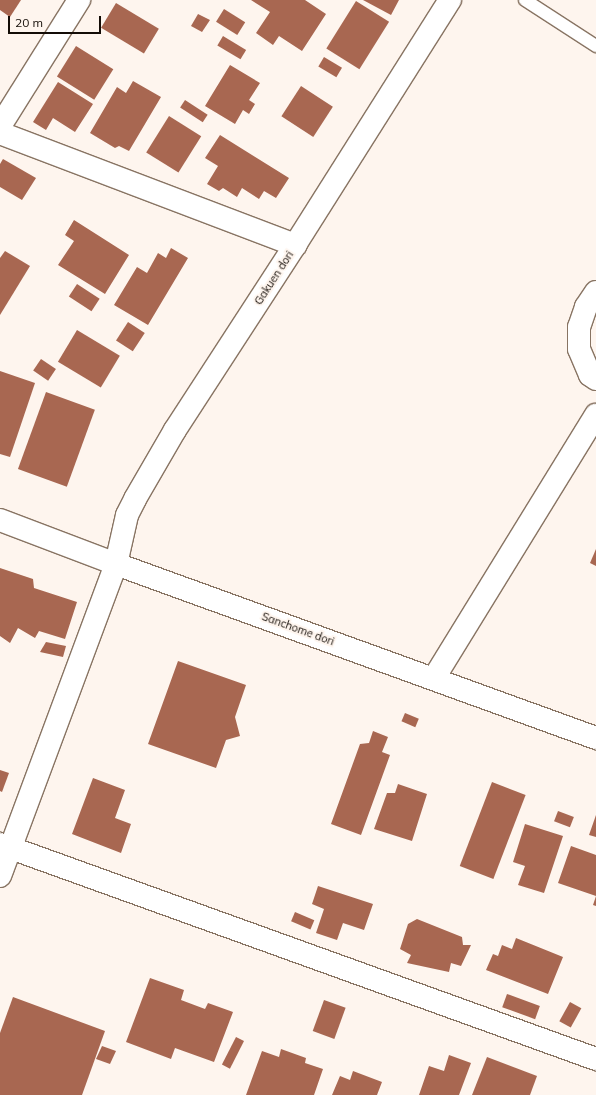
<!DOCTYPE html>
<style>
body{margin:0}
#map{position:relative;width:596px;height:1095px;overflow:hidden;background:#fef5ee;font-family:Mulish,sans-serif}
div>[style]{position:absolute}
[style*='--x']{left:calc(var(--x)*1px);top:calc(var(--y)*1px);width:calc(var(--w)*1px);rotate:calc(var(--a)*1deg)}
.building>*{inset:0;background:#a86751;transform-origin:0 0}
.roads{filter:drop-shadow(1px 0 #887463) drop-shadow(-1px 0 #887463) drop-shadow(0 1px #887463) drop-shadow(0 -1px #887463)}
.lane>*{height:12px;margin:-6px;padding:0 6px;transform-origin:6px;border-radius:6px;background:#fff}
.street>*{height:22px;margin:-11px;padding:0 11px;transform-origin:11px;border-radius:11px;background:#fff}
.secondary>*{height:22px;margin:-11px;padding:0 11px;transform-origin:11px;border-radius:11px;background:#fff}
span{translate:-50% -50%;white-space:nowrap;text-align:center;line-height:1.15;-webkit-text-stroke:4px #fef5ee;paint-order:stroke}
.street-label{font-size:11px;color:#130c06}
.scale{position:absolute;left:8px;top:16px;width:93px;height:18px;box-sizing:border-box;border:2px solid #130c06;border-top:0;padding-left:5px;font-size:12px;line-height:14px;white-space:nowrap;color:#130c06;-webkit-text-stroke:3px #fef5ee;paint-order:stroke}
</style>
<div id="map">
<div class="building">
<div style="clip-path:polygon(0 0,21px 0,10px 17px,0 10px)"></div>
<div style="clip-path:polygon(251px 0,305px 0,326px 14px,302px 51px,279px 36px,273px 45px,256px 33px,270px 12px)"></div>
<div style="clip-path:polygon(363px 0,399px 0,391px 15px)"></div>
<div style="left:356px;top:1px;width:39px;height:56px;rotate:32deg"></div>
<div style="left:116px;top:3px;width:50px;height:29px;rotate:31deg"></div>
<div style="left:224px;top:9px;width:25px;height:15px;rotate:32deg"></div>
<div style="clip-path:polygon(198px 14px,210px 20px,202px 32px,191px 26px)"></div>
<div style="left:223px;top:36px;width:27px;height:11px;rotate:31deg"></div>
<div style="left:76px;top:46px;width:44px;height:36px;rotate:32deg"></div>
<div style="left:324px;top:57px;width:21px;height:11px;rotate:31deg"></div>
<div style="clip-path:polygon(230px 65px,260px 83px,249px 100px,255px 104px,249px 114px,243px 110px,235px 124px,205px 106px)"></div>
<div style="clip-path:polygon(133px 81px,161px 97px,129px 151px,119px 146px,115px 148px,90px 133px,117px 87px,126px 93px)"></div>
<div style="clip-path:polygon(58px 82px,93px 104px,75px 132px,53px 118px,46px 130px,33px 122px)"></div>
<div style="left:301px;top:86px;width:38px;height:36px;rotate:33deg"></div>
<div style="left:185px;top:100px;width:27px;height:9px;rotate:33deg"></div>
<div style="left:169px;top:116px;width:38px;height:43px;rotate:32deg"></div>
<div style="clip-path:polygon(220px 135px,289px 178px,276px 198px,264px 191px,259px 199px,242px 188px,237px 197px,223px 188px,219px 191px,207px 184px,218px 166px,205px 158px)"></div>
<div style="clip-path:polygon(3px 159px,36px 178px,22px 200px,0 187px,0 164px)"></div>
<div style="clip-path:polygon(74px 220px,129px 255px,105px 294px,58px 265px,74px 241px,65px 235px)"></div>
<div style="clip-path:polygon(171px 248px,188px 258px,148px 325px,114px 305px,137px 267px,147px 273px,158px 253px,166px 258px)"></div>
<div style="clip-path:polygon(5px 251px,30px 266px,0 315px,0 258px)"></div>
<div style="left:77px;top:284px;width:27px;height:15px;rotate:33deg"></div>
<div style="left:128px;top:322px;width:20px;height:22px;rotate:33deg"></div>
<div style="left:77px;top:330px;width:50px;height:37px;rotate:31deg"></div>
<div style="left:41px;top:359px;width:18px;height:14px;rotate:34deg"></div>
<div style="clip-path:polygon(0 371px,35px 383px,10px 457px,0 454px)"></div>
<div style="left:46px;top:392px;width:52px;height:82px;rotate:20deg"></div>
<div style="clip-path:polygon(596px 549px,596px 566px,590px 563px)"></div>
<div style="clip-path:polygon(0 568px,33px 579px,34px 588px,77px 602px,65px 639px,39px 631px,35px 638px,18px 628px,10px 643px,0 636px)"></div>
<div style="clip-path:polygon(46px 642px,66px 646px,63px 657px,40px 652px)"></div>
<div style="clip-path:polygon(178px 661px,246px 685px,235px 717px,240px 736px,226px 740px,216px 768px,148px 744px)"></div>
<div style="left:405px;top:713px;width:15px;height:9px;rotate:23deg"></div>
<div style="clip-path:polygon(373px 731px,388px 737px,382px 752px,390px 755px,361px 835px,331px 824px,360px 744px,369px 743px)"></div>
<div style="clip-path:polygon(0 770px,9px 773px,2px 792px,0 791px)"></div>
<div style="clip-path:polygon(93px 778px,125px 790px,115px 818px,131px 824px,121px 853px,72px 834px)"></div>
<div style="left:492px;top:782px;width:36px;height:90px;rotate:21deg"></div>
<div style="clip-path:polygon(398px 784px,427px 794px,412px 841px,374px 829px,387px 793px,395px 793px)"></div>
<div style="left:558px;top:811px;width:17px;height:11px;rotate:21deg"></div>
<div style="clip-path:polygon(596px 815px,596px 837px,589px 835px)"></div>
<div style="clip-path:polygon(525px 824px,563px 836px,544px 893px,518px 885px,525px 866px,513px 862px)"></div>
<div style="clip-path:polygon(571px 846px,596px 855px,596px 906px,593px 905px,596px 896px,558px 883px)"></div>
<div style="clip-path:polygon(318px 886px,373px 904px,364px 930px,343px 923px,337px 940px,316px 933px,324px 909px,312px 904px)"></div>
<div style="left:295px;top:912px;width:21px;height:10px;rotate:23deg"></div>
<div style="clip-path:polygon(417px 919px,462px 937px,463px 945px,471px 945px,461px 966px,451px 963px,449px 972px,407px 963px,411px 955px,400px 949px,408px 924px)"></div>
<div style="clip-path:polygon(516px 938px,563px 957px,548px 994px,486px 970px,493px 954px,498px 956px,502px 945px,512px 949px)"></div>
<div style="clip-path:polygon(150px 978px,184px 990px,181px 1000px,205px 1009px,208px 1003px,233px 1012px,214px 1062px,175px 1048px,171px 1059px,126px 1042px)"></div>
<div style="left:507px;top:994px;width:35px;height:14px;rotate:20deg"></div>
<div style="clip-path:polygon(13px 997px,105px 1031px,82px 1095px,0 1095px,0 1033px)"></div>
<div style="left:324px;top:1000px;width:23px;height:33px;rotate:20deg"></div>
<div style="left:570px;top:1002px;width:13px;height:22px;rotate:29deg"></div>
<div style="left:236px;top:1037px;width:9px;height:31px;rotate:27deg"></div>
<div style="clip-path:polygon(102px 1046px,116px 1051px,110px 1064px,96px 1059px)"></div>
<div style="clip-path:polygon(281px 1049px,306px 1058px,305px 1063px,323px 1069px,314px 1095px,246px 1095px,262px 1051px,279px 1057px)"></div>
<div style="clip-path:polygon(449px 1055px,471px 1063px,459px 1095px,419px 1095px,429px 1066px,444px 1071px)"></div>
<div style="clip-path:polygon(487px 1057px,537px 1076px,530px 1095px,472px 1095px)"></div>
<div style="clip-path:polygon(353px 1071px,382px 1082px,377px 1095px,332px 1095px,340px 1076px,350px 1080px)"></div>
</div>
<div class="roads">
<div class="lane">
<div style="--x:525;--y:0;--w:85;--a:32.9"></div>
</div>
<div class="street">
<div style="--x:0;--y:126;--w:149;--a:-57.9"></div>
<div style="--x:0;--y:133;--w:316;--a:20.8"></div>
<div style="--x:596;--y:292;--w:18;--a:124"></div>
<div style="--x:586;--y:307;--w:21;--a:109"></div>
<div style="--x:579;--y:327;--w:22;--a:90"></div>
<div style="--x:579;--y:349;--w:28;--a:67"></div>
<div style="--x:590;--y:375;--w:7;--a:34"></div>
<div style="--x:434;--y:678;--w:309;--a:-58.4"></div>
<div style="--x:0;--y:844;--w:634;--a:19.84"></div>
<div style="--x:0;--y:876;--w:333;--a:-69.6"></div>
</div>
<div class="secondary">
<div style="--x:0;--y:520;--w:124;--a:20.8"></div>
<div style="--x:116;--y:564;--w:511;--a:19.93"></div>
<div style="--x:116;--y:564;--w:50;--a:-77.3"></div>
<div style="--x:127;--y:515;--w:18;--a:-63"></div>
<div style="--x:135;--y:499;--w:80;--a:-59.9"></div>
<div style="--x:175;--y:430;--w:221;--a:-57"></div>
<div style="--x:295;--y:245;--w:290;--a:-57.7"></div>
</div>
</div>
<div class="street-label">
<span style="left:274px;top:278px;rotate:-57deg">Gakuen dori</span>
<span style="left:298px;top:629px;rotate:20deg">Sanchome dori</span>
</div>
<div class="scale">20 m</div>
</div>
